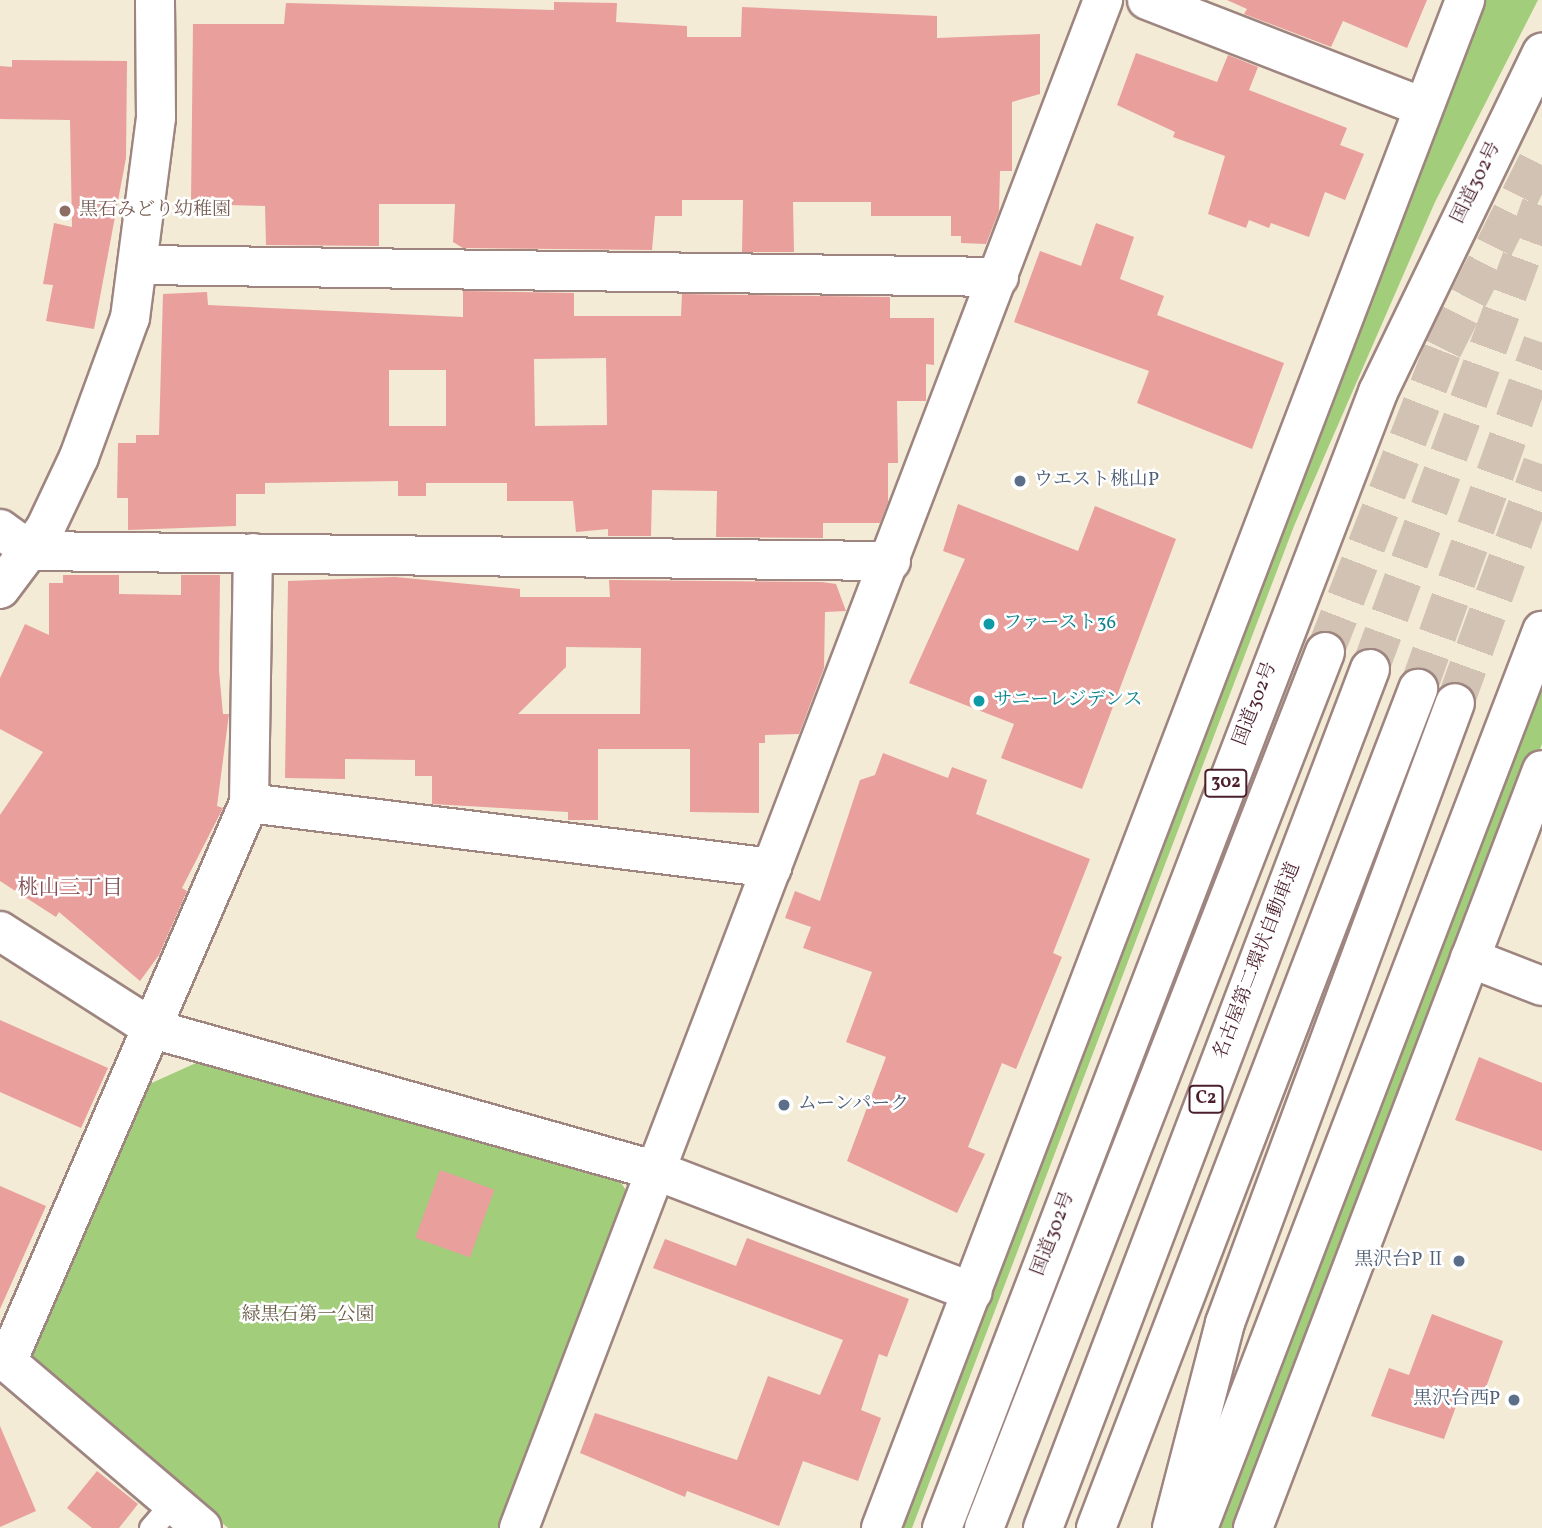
<!DOCTYPE html>
<meta charset="utf-8">
<style>
body{margin:0}
#map{position:relative;width:1542px;height:1528px;overflow:hidden;background:#f3ebd5;font-family:Vollkorn,"Noto Serif JP",serif}
div>[style]{position:absolute}
[style*='--x']{left:calc(var(--x)*1px);top:calc(var(--y)*1px);width:calc(var(--w)*1px);rotate:calc(var(--a)*1deg)}
.green>*{inset:0;background:#a2cd7a}
.building>*{inset:0;background:#e99f9c;transform-origin:0 0}
.motorway-tunnel>*{height:38px;margin-top:-19px;transform-origin:0;background:repeating-linear-gradient(90deg,#d1c2b3 0 38px,transparent 0 57px)}
.roads{filter:drop-shadow(2px 0 #9e8580) drop-shadow(-2px 0 #9e8580) drop-shadow(0 2px #9e8580) drop-shadow(0 -2px #9e8580)}
.service>*{height:23px;margin:-11.5px;padding:0 11.5px;transform-origin:11.5px;border-radius:11.5px;background:#fff}
.minor>*{height:38px;margin:-19px;padding:0 19px;transform-origin:19px;border-radius:19px;background:#fff}
.tertiary>*{height:38px;margin:-19px;padding:0 19px;transform-origin:19px;border-radius:19px;background:#fff}
.trunk>*{height:38px;margin:-19px;padding:0 19px;transform-origin:19px;border-radius:19px;background:#fff}
.motorway>*{height:38px;margin:-19px;padding:0 19px;transform-origin:19px;border-radius:19px;background:#fff}
.dots>*{width:19px;height:19px;translate:-50% -50%;box-sizing:border-box;border:4px solid #fff;border-radius:50%}
span{translate:-50% -50%;white-space:nowrap;text-align:center;line-height:1.15;-webkit-text-stroke:5px #fff;paint-order:stroke}
.shield-label span{padding:2px 5px;background:#fff;border:2px solid;border-radius:5px;-webkit-text-stroke-width:0}
.shield-label{font-size:18px;color:#4a1f2b;font-weight:700}
.street-label{font-size:19px;color:#4a1f2b}
.education-label{font-size:19px;color:#785e54}
.left{translate:0 -50%;text-align:left}
.service-label{font-size:19px;color:#4e5e75}
.right{translate:-100% -50%;text-align:right}
.culture-label{font-size:19px;color:#0d838f}
.park-label{font-size:19px;color:#695c47}
.neighbourhood-label{font-size:21px;color:#824c53}
</style>
<div id="map">
<div class="green">
<div style="clip-path:polygon(1477px 0,1538px 0,1435px 202px,1294px 526px,912px 1528px,892px 1528px)"></div>
<div style="clip-path:polygon(1542px 687px,1542px 744px,1244px 1528px,1220px 1528px)"></div>
<div style="clip-path:polygon(196px 1063px,619px 1180px,630px 1196px,502px 1528px,228px 1528px,34px 1362px,31px 1347px,145px 1086px)"></div>
</div>
<div class="building">
<div style="clip-path:polygon(1227px 0,1427px 0,1407px 48px,1343px 21px,1331px 47px,1244px 14px,1247px 9px)"></div>
<div style="clip-path:polygon(554px 2px,617px 3px,616px 22px,687px 26px,687px 37px,741px 37px,742px 7px,937px 16px,937px 38px,1040px 34px,1040px 94px,1012px 102px,1012px 171px,1000px 171px,999px 211px,986px 244px,961px 243px,961px 236px,951px 236px,951px 216px,871px 216px,871px 202px,793px 202px,794px 252px,742px 252px,743px 200px,682px 200px,682px 216px,655px 216px,652px 250px,463px 248px,453px 242px,455px 204px,379px 204px,379px 246px,266px 245px,265px 206px,191px 204px,193px 24px,284px 24px,286px 3px,554px 10px)"></div>
<div style="clip-path:polygon(1136px 53px,1217px 82px,1228px 55px,1258px 67px,1249px 90px,1347px 128px,1340px 145px,1364px 154px,1345px 200px,1325px 192px,1309px 237px,1271px 223px,1269px 228px,1249px 220px,1246px 228px,1208px 214px,1225px 156px,1173px 137px,1175px 132px,1117px 105px)"></div>
<div style="clip-path:polygon(12px 60px,127px 61px,126px 158px,94px 329px,46px 321px,53px 285px,43px 284px,54px 223px,72px 227px,70px 120px,0 119px,0 66px,12px 67px)"></div>
<div style="clip-path:polygon(1096px 223px,1134px 237px,1120px 279px,1164px 296px,1157px 315px,1284px 363px,1252px 449px,1137px 403px,1149px 371px,1014px 322px,1040px 251px,1081px 266px)"></div>
<div style="clip-path:polygon(evenodd,463px 291px,574px 293px,574px 316px,681px 316px,682px 294px,890px 297px,890px 318px,934px 318px,934px 365px,926px 364px,926px 401px,897px 401px,898px 463px,888px 463px,888px 502px,880px 523px,823px 523px,823px 538px,716px 537px,717px 491px,652px 490px,651px 536px,608px 536px,608px 529px,576px 532px,573px 501px,507px 501px,507px 483px,426px 483px,426px 496px,398px 496px,398px 481px,265px 483px,265px 494px,236px 494px,236px 526px,128px 530px,128px 498px,117px 498px,118px 443px,136px 443px,136px 435px,159px 435px,163px 294px,207px 292px,208px 305px,463px 317px,463px 291px,606px 358px,607px 425px,535px 426px,534px 359px,606px 358px,463px 291px,389px 370px,446px 370px,446px 426px,389px 426px,389px 370px)"></div>
<div style="clip-path:polygon(958px 504px,1078px 551px,1095px 506px,1176px 539px,1082px 789px,1001px 758px,1014px 724px,909px 683px,965px 559px,943px 551px)"></div>
<div style="clip-path:polygon(63px 575px,119px 575px,119px 594px,181px 595px,181px 575px,220px 575px,219px 671px,223px 714px,229px 714px,217px 806px,223px 808px,182px 888px,187px 891px,159px 955px,140px 981px,59px 912px,56px 917px,0 881px,0 815px,43px 752px,0 729px,0 678px,25px 624px,49px 635px,49px 583px,63px 583px)"></div>
<div style="clip-path:polygon(evenodd,395px 577px,520px 589px,520px 597px,610px 597px,609px 580px,822px 582px,836px 584px,846px 611px,825px 612px,824px 668px,799px 734px,765px 735px,765px 743px,759px 743px,759px 813px,690px 812px,690px 749px,598px 749px,598px 820px,568px 820px,568px 812px,432px 804px,432px 776px,415px 776px,415px 760px,345px 759px,345px 779px,285px 778px,288px 581px,395px 577px,566px 647px,641px 648px,640px 714px,518px 714px,566px 667px,566px 647px)"></div>
<div style="clip-path:polygon(883px 753px,948px 778px,952px 767px,987px 780px,976px 814px,1090px 859px,1053px 953px,1062px 957px,1016px 1069px,1002px 1063px,968px 1147px,985px 1154px,957px 1213px,847px 1161px,886px 1057px,846px 1042px,872px 972px,803px 948px,811px 927px,785px 918px,795px 891px,820px 901px,860px 780px,875px 775px)"></div>
<div style="clip-path:polygon(0 1020px,108px 1068px,81px 1128px,0 1092px)"></div>
<div style="clip-path:polygon(1479px 1057px,1542px 1083px,1542px 1151px,1455px 1120px)"></div>
<div style="left:440px;top:1170px;width:58px;height:72px;rotate:20deg"></div>
<div style="clip-path:polygon(0 1186px,46px 1206px,0 1309px)"></div>
<div style="clip-path:polygon(747px 1238px,909px 1299px,887px 1357px,879px 1354px,861px 1410px,881px 1418px,858px 1481px,803px 1461px,779px 1526px,687px 1491px,685px 1497px,580px 1453px,595px 1413px,737px 1460px,768px 1376px,820px 1395px,843px 1340px,653px 1268px,665px 1239px,736px 1266px)"></div>
<div style="clip-path:polygon(1432px 1314px,1503px 1341px,1482px 1398px,1462px 1390px,1444px 1439px,1371px 1416px,1389px 1368px,1409px 1375px)"></div>
<div style="clip-path:polygon(0 1426px,36px 1511px,0 1527px)"></div>
<div style="clip-path:polygon(97px 1471px,138px 1504px,119px 1528px,92px 1528px,67px 1508px)"></div>
</div>
<div class="motorway-tunnel">
<div style="--x:1325;--y:652;--w:325;--a:-68.7"></div>
<div style="--x:1443;--y:349;--w:220;--a:-63.3"></div>
<div style="--x:1370;--y:669;--w:498;--a:-69.8"></div>
<div style="--x:1418;--y:689;--w:368;--a:-70.3"></div>
<div style="--x:1455;--y:703;--w:254;--a:-70"></div>
</div>
<div class="roads">
<div class="service">
<div style="--x:151;--y:1528;--w:33;--a:-49"></div>
</div>
<div class="minor">
<div style="--x:1147;--y:0;--w:296;--a:21.2"></div>
<div style="--x:141;--y:265;--w:858;--a:0.8"></div>
<div style="--x:0;--y:529;--w:37;--a:36"></div>
<div style="--x:30;--y:551;--w:861;--a:0.67"></div>
<div style="--x:249;--y:803;--w:527;--a:7.08"></div>
<div style="--x:0;--y:931;--w:182;--a:32.6"></div>
<div style="--x:153;--y:1029;--w:524;--a:15.73"></div>
<div style="--x:657;--y:1171;--w:338;--a:21"></div>
<div style="--x:1470;--y:958;--w:77;--a:21.3"></div>
<div style="--x:0;--y:1356;--w:265;--a:40.4"></div>
<div style="--x:7;--y:1362;--w:609;--a:-66.59"></div>
<div style="--x:249;--y:803;--w:250;--a:-89.1"></div>
<div style="--x:519;--y:1528;--w:1636;--a:-69.08"></div>
<div style="--x:881;--y:1528;--w:1636;--a:-69.08"></div>
<div style="--x:1253;--y:1528;--w:811;--a:-69.13"></div>
</div>
<div class="tertiary">
<div style="--x:0;--y:589;--w:75;--a:-53.1"></div>
<div style="--x:45;--y:529;--w:80;--a:-64.7"></div>
<div style="--x:79;--y:457;--w:148;--a:-69.9"></div>
<div style="--x:130;--y:318;--w:202;--a:-82.6"></div>
<div style="--x:156;--y:118;--w:118;--a:-90.5"></div>
</div>
<div class="trunk">
<div style="--x:942;--y:1528;--w:1217;--a:-69"></div>
<div style="--x:1378;--y:392;--w:377;--a:-64.2"></div>
<div style="--x:1198;--y:1528;--w:961;--a:-69.02"></div>
</div>
<div class="motorway">
<div style="--x:984;--y:1528;--w:940;--a:-68.73"></div>
<div style="--x:1043;--y:1528;--w:919;--a:-69.16"></div>
<div style="--x:1096;--y:1528;--w:899;--a:-69"></div>
<div style="--x:1172;--y:1528;--w:212;--a:-75.5"></div>
<div style="--x:1225;--y:1323;--w:661;--a:-69.65"></div>
</div>
</div>
<div class="dots">
<div style="left:65px;top:211px;background:#8d6e63"></div>
<div style="left:1020px;top:481px;background:#5c6f8a"></div>
<div style="left:989px;top:624px;background:#0f9aa8"></div>
<div style="left:979px;top:701px;background:#0f9aa8"></div>
<div style="left:784px;top:1105px;background:#5c6f8a"></div>
<div style="left:1459px;top:1261px;background:#5c6f8a"></div>
<div style="left:1514px;top:1400px;background:#5c6f8a"></div>
</div>
<div class="shield-label">
<span style="left:1226px;top:783px">302</span>
<span style="left:1206px;top:1099px">C2</span>
</div>
<div class="street-label">
<span style="left:1477px;top:183px;rotate:-64deg">国道302号</span>
<span style="left:1256px;top:704px;rotate:-69deg">国道302号</span>
<span style="left:1258px;top:961px;rotate:-69deg">名古屋第二環状自動車道</span>
<span style="left:1054px;top:1234px;rotate:-69deg">国道302号</span>
</div>
<div class="education-label">
<span class="left" style="left:79px;top:211px">黒石みどり幼稚園</span>
</div>
<div class="service-label">
<span class="left" style="left:1034px;top:481px">ウエスト桃山P</span>
<span class="left" style="left:798px;top:1105px">ムーンパーク</span>
<span class="right" style="left:1445px;top:1261px">黒沢台P Ⅱ</span>
<span class="right" style="left:1500px;top:1400px">黒沢台西P</span>
</div>
<div class="culture-label">
<span class="left" style="left:1003px;top:624px">ファースト36</span>
<span class="left" style="left:993px;top:701px">サニーレジデンス</span>
</div>
<div class="park-label">
<span style="left:308px;top:1316px">緑黒石第一公園</span>
</div>
<div class="neighbourhood-label">
<span style="left:70px;top:889px">桃山三丁目</span>
</div>
</div>
